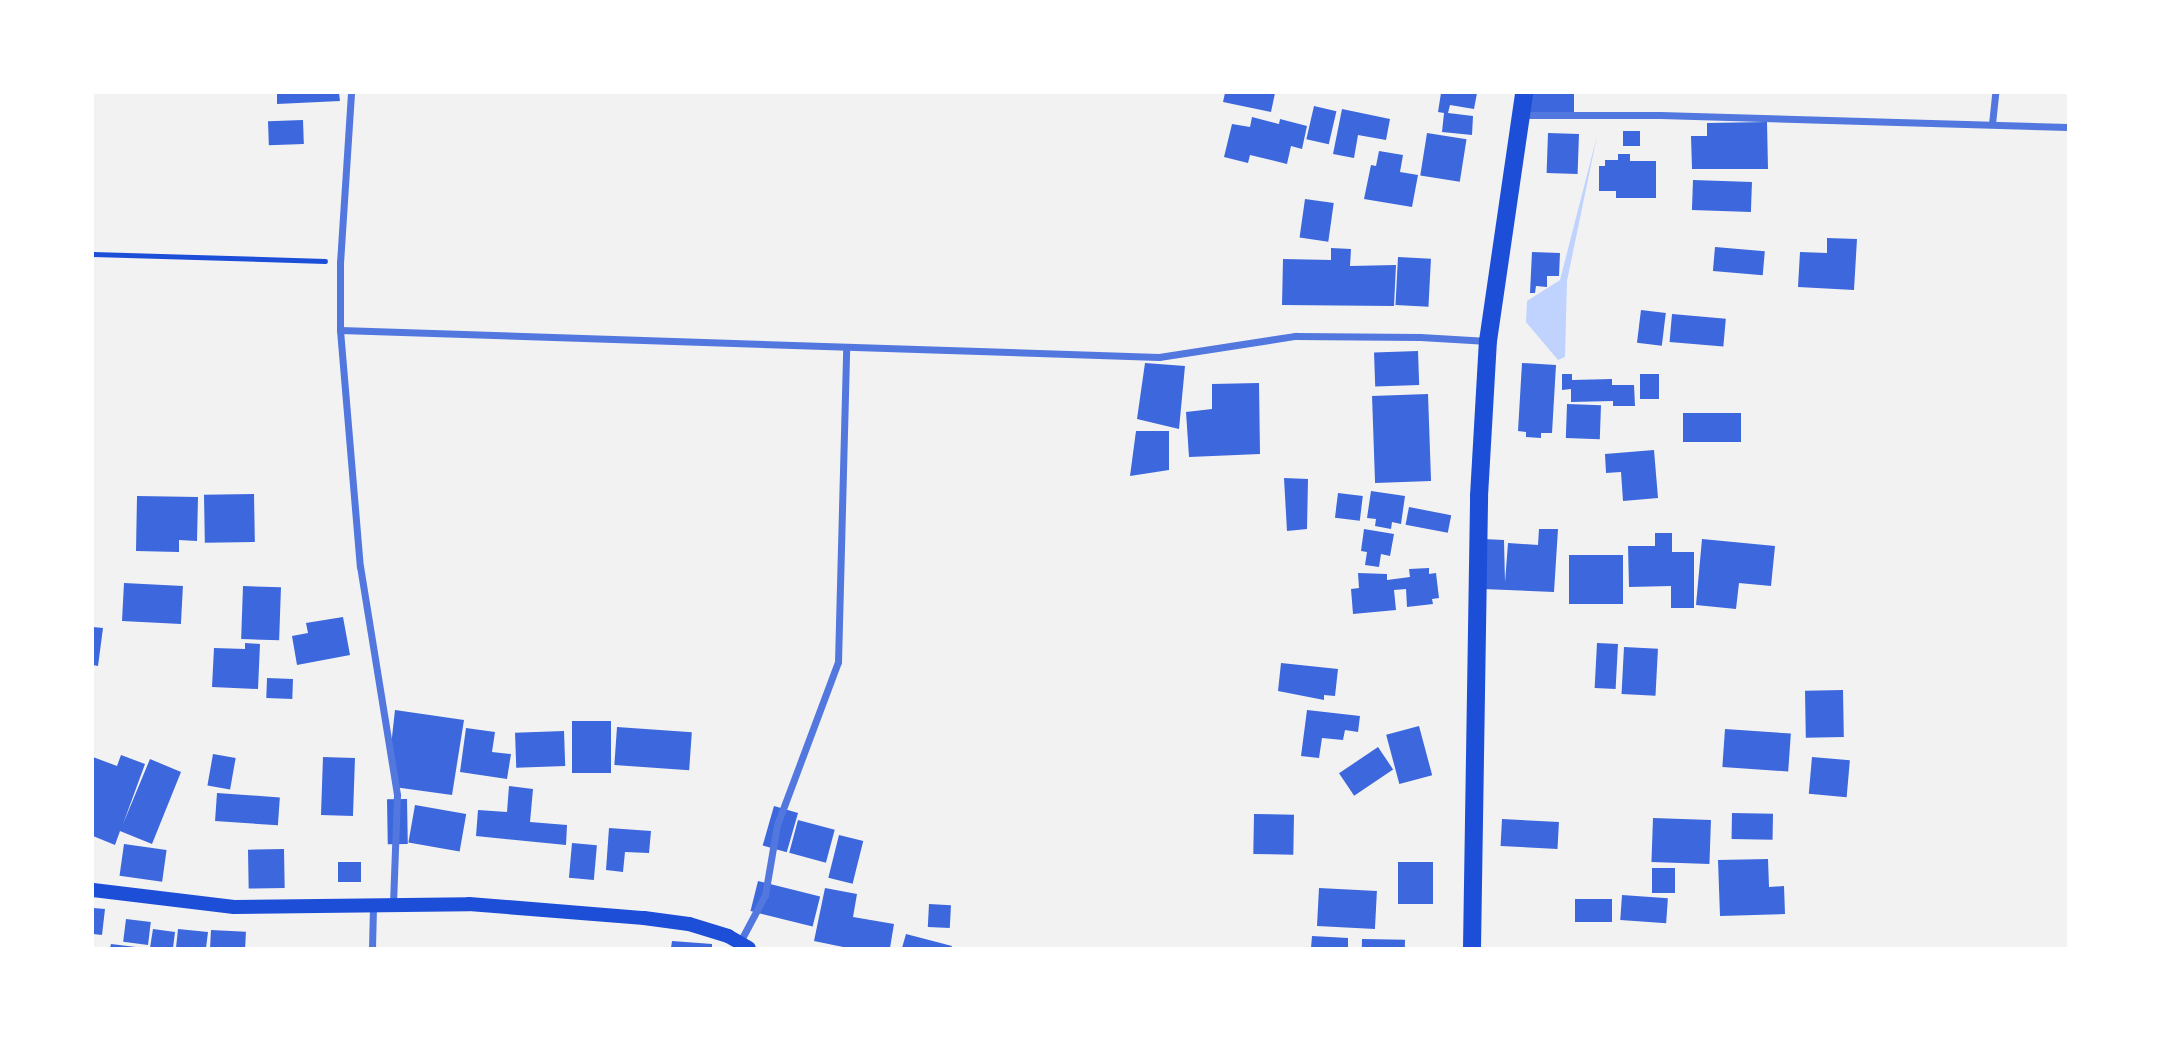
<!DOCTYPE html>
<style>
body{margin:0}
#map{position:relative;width:2161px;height:1041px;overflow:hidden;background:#f2f2f2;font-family:"Roboto Condensed",sans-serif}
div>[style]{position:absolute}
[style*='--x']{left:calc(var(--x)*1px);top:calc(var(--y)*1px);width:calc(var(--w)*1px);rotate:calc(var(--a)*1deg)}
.water>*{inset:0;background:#bfd3fe}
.building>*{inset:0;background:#3d67dc;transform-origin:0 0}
.path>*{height:4.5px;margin:-2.25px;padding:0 2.25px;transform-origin:2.25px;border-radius:2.25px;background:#1d4ed8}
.minor>*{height:7px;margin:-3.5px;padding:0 3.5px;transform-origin:3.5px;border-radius:3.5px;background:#5277de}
.secondary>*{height:14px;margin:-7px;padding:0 7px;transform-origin:7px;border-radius:7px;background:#1d4ed8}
.primary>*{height:18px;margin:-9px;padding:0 9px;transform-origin:9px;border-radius:9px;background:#1d4ed8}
span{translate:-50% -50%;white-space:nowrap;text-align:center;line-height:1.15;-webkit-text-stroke:6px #fff;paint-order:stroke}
.frame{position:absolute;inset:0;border:94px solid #fff;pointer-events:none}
</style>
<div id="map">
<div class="water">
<div style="clip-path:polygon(1597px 136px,1567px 281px,1565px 357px,1558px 360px,1526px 322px,1527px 301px,1560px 280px)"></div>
</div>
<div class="building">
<div style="clip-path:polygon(277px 93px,339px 93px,340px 101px,277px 104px)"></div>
<div style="clip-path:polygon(1225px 93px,1275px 93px,1271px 112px,1223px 102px)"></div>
<div style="clip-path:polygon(1441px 93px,1477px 93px,1474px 109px,1450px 105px,1448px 113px,1473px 116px,1472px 135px,1442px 132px,1444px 113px,1438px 112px)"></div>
<div style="left:1530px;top:93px;width:44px;height:19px"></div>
<div style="left:1314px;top:106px;width:23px;height:34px;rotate:13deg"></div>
<div style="clip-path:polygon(1342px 109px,1390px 119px,1386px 140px,1358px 135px,1354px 158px,1333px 154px)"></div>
<div style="clip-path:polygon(1252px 117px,1279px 124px,1280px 119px,1307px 126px,1302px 149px,1291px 146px,1287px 164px,1250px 155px,1248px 163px,1224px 157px,1232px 124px,1250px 127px)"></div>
<div style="left:303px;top:120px;width:24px;height:35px;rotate:88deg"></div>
<div style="clip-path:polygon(1767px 122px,1768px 169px,1692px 169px,1691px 136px,1707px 136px,1707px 123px)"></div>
<div style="left:1623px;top:131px;width:17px;height:15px"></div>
<div style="left:1427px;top:133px;width:40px;height:43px;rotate:9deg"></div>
<div style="left:1548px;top:133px;width:31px;height:40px;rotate:2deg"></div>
<div style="clip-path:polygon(1379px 151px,1403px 155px,1400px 172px,1418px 175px,1412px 207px,1364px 199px,1371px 165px,1376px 166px)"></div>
<div style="clip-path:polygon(1618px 154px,1630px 154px,1630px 161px,1656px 161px,1656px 198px,1616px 198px,1616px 191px,1599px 191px,1599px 166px,1605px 166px,1605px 160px,1618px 160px)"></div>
<div style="left:1693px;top:180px;width:59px;height:30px;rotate:2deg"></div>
<div style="left:1305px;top:199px;width:29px;height:39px;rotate:8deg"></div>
<div style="clip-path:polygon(1827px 238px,1857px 239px,1854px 290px,1798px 287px,1800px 252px,1827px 253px)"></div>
<div style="left:1715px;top:247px;width:50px;height:24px;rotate:5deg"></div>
<div style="clip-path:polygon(1331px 248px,1351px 249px,1350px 266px,1396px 265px,1394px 306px,1282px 305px,1283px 259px,1331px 260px)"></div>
<div style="clip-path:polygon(1532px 252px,1560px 253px,1559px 276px,1547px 276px,1547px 287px,1536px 286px,1535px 293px,1530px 293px)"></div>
<div style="left:1398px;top:257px;width:33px;height:48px;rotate:3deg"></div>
<div style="left:1641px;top:310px;width:25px;height:33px;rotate:7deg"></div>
<div style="left:1672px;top:314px;width:54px;height:28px;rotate:5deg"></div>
<div style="left:1418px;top:351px;width:34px;height:44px;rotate:88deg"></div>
<div style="clip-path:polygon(1145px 363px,1185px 366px,1179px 429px,1137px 419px)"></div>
<div style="clip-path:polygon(1522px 363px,1556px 365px,1552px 433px,1541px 433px,1541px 438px,1526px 437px,1526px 432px,1518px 431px)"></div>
<div style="clip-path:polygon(1562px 374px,1572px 374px,1572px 380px,1612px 379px,1612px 385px,1634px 385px,1635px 406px,1613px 406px,1613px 401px,1571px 402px,1571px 389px,1562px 390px)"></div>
<div style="left:1640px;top:374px;width:19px;height:25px"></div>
<div style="clip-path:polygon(1259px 383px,1260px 454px,1189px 457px,1186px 412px,1212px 409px,1212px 384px)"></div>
<div style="left:1428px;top:394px;width:87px;height:56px;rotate:88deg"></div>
<div style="left:1567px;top:404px;width:34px;height:34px;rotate:2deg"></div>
<div style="left:1741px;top:413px;width:29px;height:58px;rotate:90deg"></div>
<div style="clip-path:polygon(1136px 431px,1169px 431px,1169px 470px,1130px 476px)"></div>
<div style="clip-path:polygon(1654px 450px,1658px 498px,1623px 501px,1621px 472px,1606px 473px,1605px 454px)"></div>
<div style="clip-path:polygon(1284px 478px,1308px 479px,1307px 529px,1287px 531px)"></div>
<div style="clip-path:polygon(1371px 491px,1405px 496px,1401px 524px,1392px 522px,1391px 529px,1375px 526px,1376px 519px,1367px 518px)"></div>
<div style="left:1338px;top:493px;width:25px;height:25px;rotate:7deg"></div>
<div style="left:254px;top:494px;width:48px;height:50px;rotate:89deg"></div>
<div style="clip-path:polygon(137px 496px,198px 497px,197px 541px,179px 540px,179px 552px,136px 551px)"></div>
<div style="left:1409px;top:507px;width:43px;height:18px;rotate:11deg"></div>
<div style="clip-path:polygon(1364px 529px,1394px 534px,1390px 556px,1381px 554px,1379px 567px,1365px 565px,1367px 552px,1361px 551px)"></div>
<div style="clip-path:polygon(1539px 529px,1558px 529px,1554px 592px,1483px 589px,1483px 539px,1504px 540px,1505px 582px,1508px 543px,1538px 545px)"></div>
<div style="clip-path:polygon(1655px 533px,1672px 533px,1672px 552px,1694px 552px,1694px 608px,1671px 608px,1671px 586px,1629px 587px,1628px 546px,1655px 546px)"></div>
<div style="clip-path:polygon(1702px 539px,1775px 546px,1771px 586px,1739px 583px,1736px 609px,1696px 605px)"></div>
<div style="left:1569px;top:555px;width:54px;height:49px"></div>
<div style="clip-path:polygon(1429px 568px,1429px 574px,1436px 573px,1439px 598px,1432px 599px,1433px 604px,1407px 607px,1406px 589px,1394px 590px,1396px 610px,1353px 614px,1351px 589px,1359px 588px,1358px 573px,1387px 574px,1387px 580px,1410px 577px,1409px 569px)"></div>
<div style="left:124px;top:583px;width:59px;height:38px;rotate:3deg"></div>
<div style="left:243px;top:586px;width:38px;height:53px;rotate:2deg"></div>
<div style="clip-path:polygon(343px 617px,350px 655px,297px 665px,292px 636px,308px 633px,306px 623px)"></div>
<div style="clip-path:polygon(93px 627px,103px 628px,98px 666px,93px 665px)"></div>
<div style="clip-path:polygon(245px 643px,260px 644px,258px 689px,212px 687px,214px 648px,245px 649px)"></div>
<div style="left:1597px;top:643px;width:21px;height:45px;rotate:3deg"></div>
<div style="left:1624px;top:647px;width:34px;height:47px;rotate:3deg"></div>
<div style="clip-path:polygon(1281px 663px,1338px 669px,1335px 696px,1324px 695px,1324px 700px,1278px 691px)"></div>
<div style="left:267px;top:678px;width:26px;height:20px;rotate:2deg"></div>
<div style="left:1843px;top:690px;width:47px;height:38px;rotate:89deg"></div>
<div style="clip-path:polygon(395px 710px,464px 720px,452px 795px,394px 787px,391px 746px)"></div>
<div style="clip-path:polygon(1307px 710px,1360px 716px,1358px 732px,1345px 730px,1343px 740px,1322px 738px,1319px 758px,1301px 756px)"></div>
<div style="left:572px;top:721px;width:39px;height:52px"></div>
<div style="left:1419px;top:726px;width:51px;height:34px;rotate:75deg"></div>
<div style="left:617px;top:727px;width:75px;height:38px;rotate:4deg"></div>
<div style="clip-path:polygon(466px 728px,495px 732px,492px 752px,511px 754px,507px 779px,460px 772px)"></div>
<div style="left:1725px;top:729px;width:66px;height:38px;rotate:4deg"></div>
<div style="left:564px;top:731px;width:35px;height:49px;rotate:88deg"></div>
<div style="left:1378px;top:747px;width:27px;height:47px;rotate:56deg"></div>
<div style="left:213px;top:754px;width:23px;height:32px;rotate:10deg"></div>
<div style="clip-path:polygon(121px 755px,145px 764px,123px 824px,150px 759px,181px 772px,152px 844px,120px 831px,115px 845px,93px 836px,93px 757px,117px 766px)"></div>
<div style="left:323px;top:757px;width:32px;height:58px;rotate:2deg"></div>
<div style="left:1812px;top:757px;width:38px;height:37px;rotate:5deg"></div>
<div style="clip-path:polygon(509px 786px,533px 789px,530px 822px,567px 825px,566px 845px,476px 836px,478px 810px,507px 812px)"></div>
<div style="left:217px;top:793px;width:63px;height:28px;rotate:4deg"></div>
<div style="left:407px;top:799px;width:45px;height:20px;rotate:89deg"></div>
<div style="left:415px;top:805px;width:52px;height:38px;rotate:10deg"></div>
<div style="left:774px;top:806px;width:25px;height:41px;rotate:16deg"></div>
<div style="left:1732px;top:813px;width:41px;height:26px;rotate:1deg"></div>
<div style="left:1254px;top:814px;width:40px;height:40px;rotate:1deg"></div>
<div style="left:1653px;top:818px;width:58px;height:44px;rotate:2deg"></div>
<div style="left:1502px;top:819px;width:57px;height:27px;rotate:3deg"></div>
<div style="left:798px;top:820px;width:38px;height:34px;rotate:15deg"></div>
<div style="clip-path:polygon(609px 828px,651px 831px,649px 853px,625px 852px,623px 872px,606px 870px)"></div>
<div style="left:839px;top:835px;width:25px;height:44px;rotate:14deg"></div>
<div style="left:572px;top:843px;width:25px;height:35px;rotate:5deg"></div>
<div style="left:124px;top:844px;width:43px;height:32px;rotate:8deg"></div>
<div style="left:284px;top:849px;width:39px;height:36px;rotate:89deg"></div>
<div style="clip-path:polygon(1768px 859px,1769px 887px,1784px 886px,1785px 914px,1720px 916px,1718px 860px)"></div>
<div style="left:338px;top:862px;width:23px;height:20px"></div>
<div style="left:1398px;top:862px;width:35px;height:42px"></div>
<div style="left:1652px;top:868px;width:23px;height:25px"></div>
<div style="left:758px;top:881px;width:64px;height:31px;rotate:14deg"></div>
<div style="clip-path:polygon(825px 888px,857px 894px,853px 917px,894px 924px,890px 948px,848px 948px,814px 941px)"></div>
<div style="left:1319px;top:888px;width:58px;height:38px;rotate:3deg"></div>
<div style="left:1622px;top:895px;width:46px;height:25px;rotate:4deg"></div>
<div style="left:1575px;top:899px;width:37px;height:23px"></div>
<div style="left:929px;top:904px;width:22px;height:23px;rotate:3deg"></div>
<div style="clip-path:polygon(93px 908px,105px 909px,102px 935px,93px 934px)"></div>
<div style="left:126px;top:919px;width:25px;height:23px;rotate:7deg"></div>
<div style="clip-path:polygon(153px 929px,175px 932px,173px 948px,150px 948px)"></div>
<div style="clip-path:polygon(178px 929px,208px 932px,206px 948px,176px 948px)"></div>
<div style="left:211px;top:930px;width:35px;height:18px;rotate:3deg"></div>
<div style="clip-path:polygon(906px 934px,952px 946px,951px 948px,902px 948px)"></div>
<div style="clip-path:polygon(1312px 936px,1348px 938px,1348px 948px,1311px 948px)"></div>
<div style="left:1362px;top:939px;width:43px;height:9px;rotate:1deg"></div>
<div style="clip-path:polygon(672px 941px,712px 944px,712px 948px,671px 948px)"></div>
<div style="clip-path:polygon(111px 944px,136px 947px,136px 948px,110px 948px)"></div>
</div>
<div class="path">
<div style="--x:93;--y:254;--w:232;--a:1.7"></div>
</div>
<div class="minor">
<div style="--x:351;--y:93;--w:169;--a:93.7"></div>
<div style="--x:340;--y:262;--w:68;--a:90"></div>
<div style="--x:340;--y:330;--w:237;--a:85.2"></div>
<div style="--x:360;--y:566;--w:232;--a:80.8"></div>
<div style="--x:397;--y:795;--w:111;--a:92.1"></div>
<div style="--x:1523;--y:115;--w:137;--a:0"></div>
<div style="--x:1660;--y:115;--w:408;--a:1.7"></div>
<div style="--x:1992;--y:124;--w:31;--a:-84"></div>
<div style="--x:340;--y:330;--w:819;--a:1.89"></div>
<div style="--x:1159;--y:357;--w:138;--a:-8.8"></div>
<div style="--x:1295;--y:336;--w:125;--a:0.5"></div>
<div style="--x:1420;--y:337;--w:68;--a:3.4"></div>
<div style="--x:740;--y:942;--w:53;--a:-62"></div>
<div style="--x:765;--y:895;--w:71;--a:-80.3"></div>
<div style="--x:777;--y:825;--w:174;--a:-69.5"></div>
<div style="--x:838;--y:662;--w:315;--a:-88.5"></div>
<div style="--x:372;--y:948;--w:42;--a:-88.6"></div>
</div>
<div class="secondary">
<div style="--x:93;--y:890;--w:142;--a:6.9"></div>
<div style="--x:234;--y:907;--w:235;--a:-0.7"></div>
<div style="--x:469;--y:904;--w:176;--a:4.6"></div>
<div style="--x:644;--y:918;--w:45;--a:7.6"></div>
<div style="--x:689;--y:924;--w:41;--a:17.1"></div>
<div style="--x:728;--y:936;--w:24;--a:30"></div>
</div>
<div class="primary">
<div style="--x:1472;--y:948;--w:452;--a:-89.1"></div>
<div style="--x:1479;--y:496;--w:155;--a:-86.7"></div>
<div style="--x:1488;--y:341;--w:251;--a:-81.7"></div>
</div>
<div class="frame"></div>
</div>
